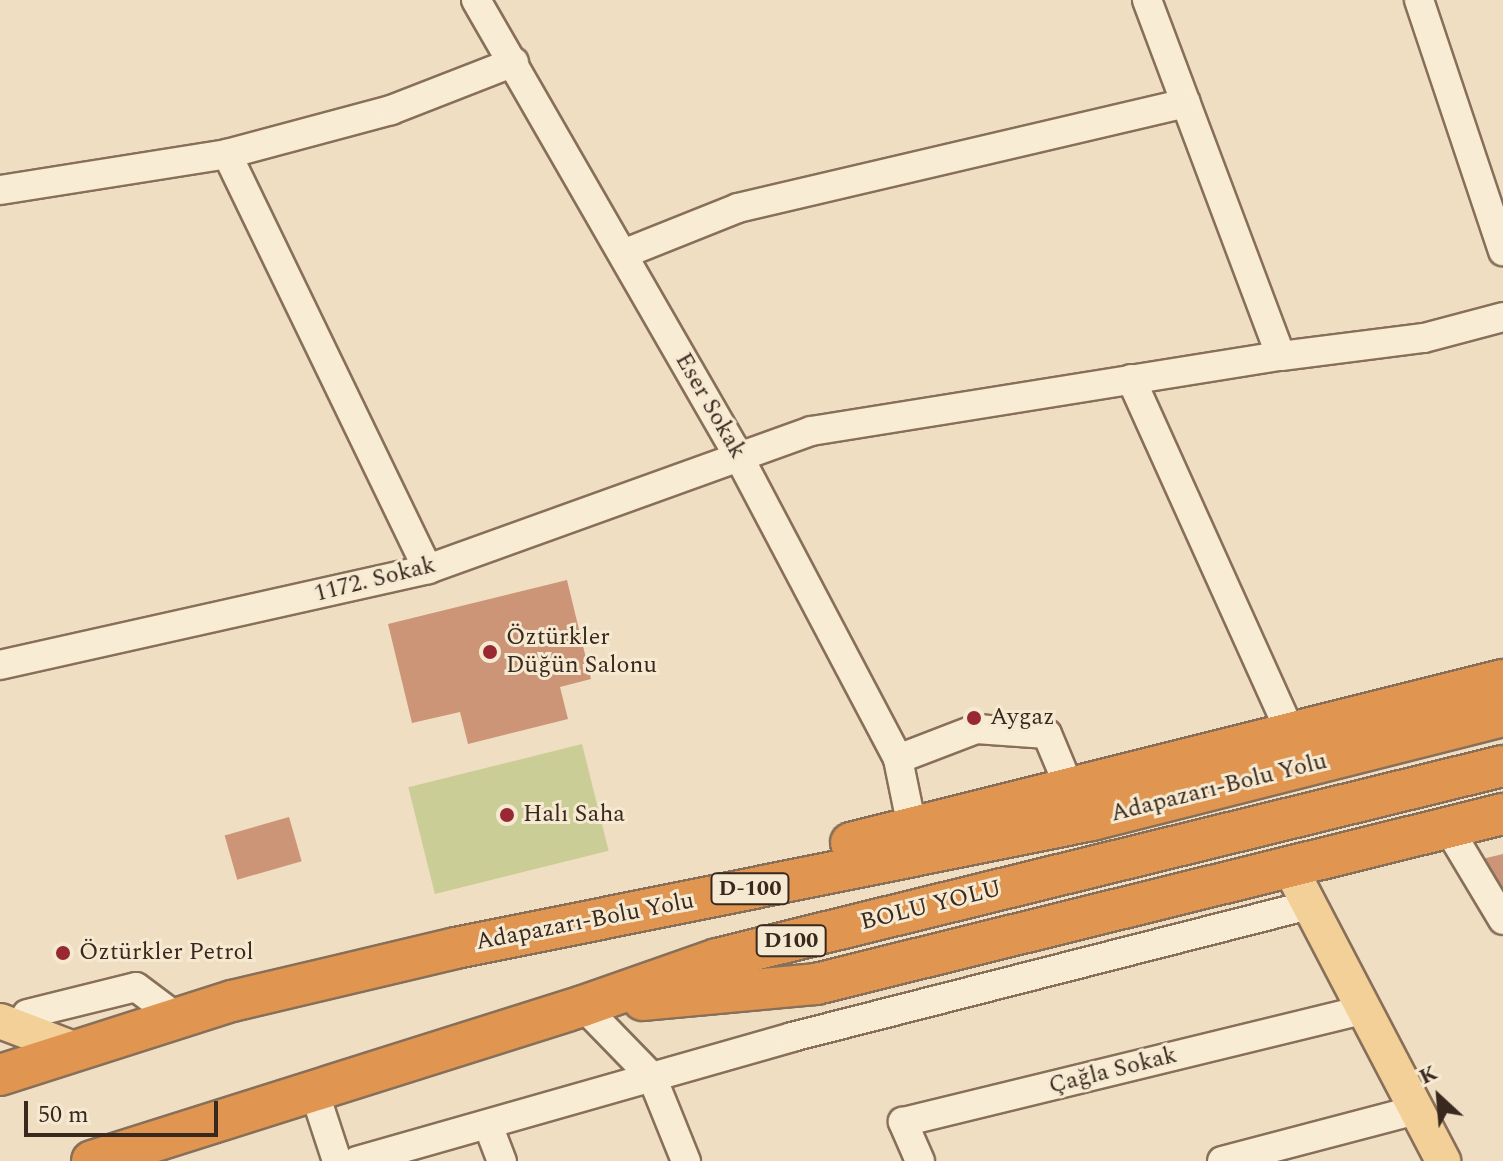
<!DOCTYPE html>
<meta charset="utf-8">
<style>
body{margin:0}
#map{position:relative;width:1503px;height:1161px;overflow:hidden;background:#efdec2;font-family:Spectral,serif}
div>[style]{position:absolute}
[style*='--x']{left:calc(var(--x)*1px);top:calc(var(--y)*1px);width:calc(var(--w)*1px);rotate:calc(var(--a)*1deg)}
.green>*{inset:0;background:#cacd95;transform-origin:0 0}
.building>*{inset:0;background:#cd9577;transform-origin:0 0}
.roads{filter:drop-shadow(2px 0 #886f59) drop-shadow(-2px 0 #886f59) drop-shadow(0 2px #886f59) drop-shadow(0 -2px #886f59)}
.minor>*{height:28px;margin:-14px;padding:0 14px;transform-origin:14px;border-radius:14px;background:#f9ecd5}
.major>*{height:34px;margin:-17px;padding:0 17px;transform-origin:17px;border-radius:17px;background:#f3d098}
.highway>*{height:40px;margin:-20px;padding:0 20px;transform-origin:20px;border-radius:20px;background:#e09651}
.dots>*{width:22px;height:22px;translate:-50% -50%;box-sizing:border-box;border:4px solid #f6e9d1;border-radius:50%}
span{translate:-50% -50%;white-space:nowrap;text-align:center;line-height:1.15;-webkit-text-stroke:6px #f6e9d1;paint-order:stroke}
.shield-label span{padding:2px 6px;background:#f6e9d1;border:2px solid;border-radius:6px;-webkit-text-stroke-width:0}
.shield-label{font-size:22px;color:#38281d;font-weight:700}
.street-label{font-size:24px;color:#38281d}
.poi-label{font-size:24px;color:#38281d}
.left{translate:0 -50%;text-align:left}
.north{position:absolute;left:1399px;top:1057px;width:80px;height:80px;-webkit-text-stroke:6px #f6e9d1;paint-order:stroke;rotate:334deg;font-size:22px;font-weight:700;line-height:32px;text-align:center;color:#38281d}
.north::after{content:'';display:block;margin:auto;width:28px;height:36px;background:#38281d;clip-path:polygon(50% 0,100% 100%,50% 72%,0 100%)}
.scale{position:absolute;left:24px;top:1101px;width:194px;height:36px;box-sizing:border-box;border:4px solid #38281d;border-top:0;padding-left:10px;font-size:24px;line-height:28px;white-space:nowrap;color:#38281d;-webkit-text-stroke:6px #f6e9d1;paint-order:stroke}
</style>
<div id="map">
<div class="green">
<div style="left:582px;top:744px;width:110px;height:179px;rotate:76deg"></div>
</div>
<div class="building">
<div style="clip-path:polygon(567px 580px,591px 679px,560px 687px,568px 719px,468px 744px,460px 712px,412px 723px,388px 624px)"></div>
<div style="left:289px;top:817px;width:46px;height:67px;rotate:74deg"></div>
<div style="clip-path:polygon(1503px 854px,1503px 895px,1482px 859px)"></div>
</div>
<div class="roads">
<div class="minor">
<div style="--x:476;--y:0;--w:527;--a:60.08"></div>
<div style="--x:739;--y:457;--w:341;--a:62.2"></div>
<div style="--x:898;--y:759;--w:69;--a:78.4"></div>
<div style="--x:1147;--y:0;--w:380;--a:69.4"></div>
<div style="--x:1419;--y:0;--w:265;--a:71.5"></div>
<div style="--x:227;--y:154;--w:461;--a:64.2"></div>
<div style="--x:0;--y:190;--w:230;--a:-9"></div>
<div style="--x:227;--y:154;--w:170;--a:-15"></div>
<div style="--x:391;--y:110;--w:132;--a:-21.3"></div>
<div style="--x:623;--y:254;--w:124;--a:-21.8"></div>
<div style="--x:738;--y:208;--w:460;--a:-13.2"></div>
<div style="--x:1131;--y:379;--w:388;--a:65.7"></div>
<div style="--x:0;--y:665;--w:439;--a:-12.6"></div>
<div style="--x:428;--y:569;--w:407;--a:-19.8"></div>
<div style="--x:811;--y:431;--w:476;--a:-9.1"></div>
<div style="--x:1281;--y:356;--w:144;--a:-7.2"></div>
<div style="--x:1424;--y:338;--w:82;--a:-14.9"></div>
<div style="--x:898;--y:759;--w:84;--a:-21"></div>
<div style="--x:976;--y:729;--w:71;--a:4"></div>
<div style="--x:1047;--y:734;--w:60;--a:67.3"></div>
<div style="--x:1448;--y:828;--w:107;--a:59.1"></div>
<div style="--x:583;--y:1006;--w:99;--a:45.8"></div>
<div style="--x:652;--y:1077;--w:91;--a:68"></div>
<div style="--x:27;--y:1014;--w:112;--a:-13.9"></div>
<div style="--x:136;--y:987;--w:50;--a:36.9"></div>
<div style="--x:314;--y:1091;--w:74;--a:71.8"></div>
<div style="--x:488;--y:1125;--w:39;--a:69"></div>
<div style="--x:357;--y:1161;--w:452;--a:-15.9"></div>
<div style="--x:792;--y:1037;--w:534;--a:-14.32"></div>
<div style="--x:920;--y:1161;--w:43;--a:-113.6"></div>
<div style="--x:903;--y:1122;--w:474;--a:-13.7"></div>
<div style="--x:1222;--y:1161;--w:201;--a:-14.7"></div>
</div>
<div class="major">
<div style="--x:1289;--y:866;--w:333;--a:62.4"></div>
<div style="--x:0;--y:1021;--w:85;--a:20.8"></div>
</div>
<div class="highway">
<div style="--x:851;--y:843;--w:672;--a:-14.04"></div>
<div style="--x:643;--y:1000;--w:174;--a:-5.3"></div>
<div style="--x:816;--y:984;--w:708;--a:-13.9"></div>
<div style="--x:0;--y:1075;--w:244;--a:-17.7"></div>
<div style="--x:232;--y:1001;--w:230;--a:-13.3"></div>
<div style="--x:456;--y:948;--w:649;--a:-11.38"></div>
<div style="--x:1092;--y:820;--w:424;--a:-14.2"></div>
<div style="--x:92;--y:1161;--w:515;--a:-17.52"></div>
<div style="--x:583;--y:1006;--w:142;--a:-19.3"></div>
<div style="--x:717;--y:959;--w:809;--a:-13.8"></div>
</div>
</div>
<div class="dots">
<div style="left:490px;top:652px;background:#982831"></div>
<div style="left:974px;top:718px;background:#982831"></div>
<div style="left:507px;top:815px;background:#982831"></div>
<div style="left:63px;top:953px;background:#982831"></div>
</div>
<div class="shield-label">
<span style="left:750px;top:889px">D-100</span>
<span style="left:791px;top:941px">D100</span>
</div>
<div class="street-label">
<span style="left:710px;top:406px;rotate:60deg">Eser Sokak</span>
<span style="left:375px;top:580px;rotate:-14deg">1172. Sokak</span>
<span style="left:1219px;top:788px;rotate:-14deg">Adapazarı-Bolu Yolu</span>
<span style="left:931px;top:906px;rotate:-14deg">BOLU YOLU</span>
<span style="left:585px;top:922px;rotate:-11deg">Adapazarı-Bolu Yolu</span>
<span style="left:1113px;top:1071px;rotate:-14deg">Çağla Sokak</span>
</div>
<div class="poi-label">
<span class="left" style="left:506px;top:652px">Öztürkler<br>Düğün Salonu</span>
<span class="left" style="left:990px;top:718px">Aygaz</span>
<span class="left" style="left:523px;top:815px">Halı Saha</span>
<span class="left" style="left:79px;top:953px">Öztürkler Petrol</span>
</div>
<div class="north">K</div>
<div class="scale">50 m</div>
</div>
